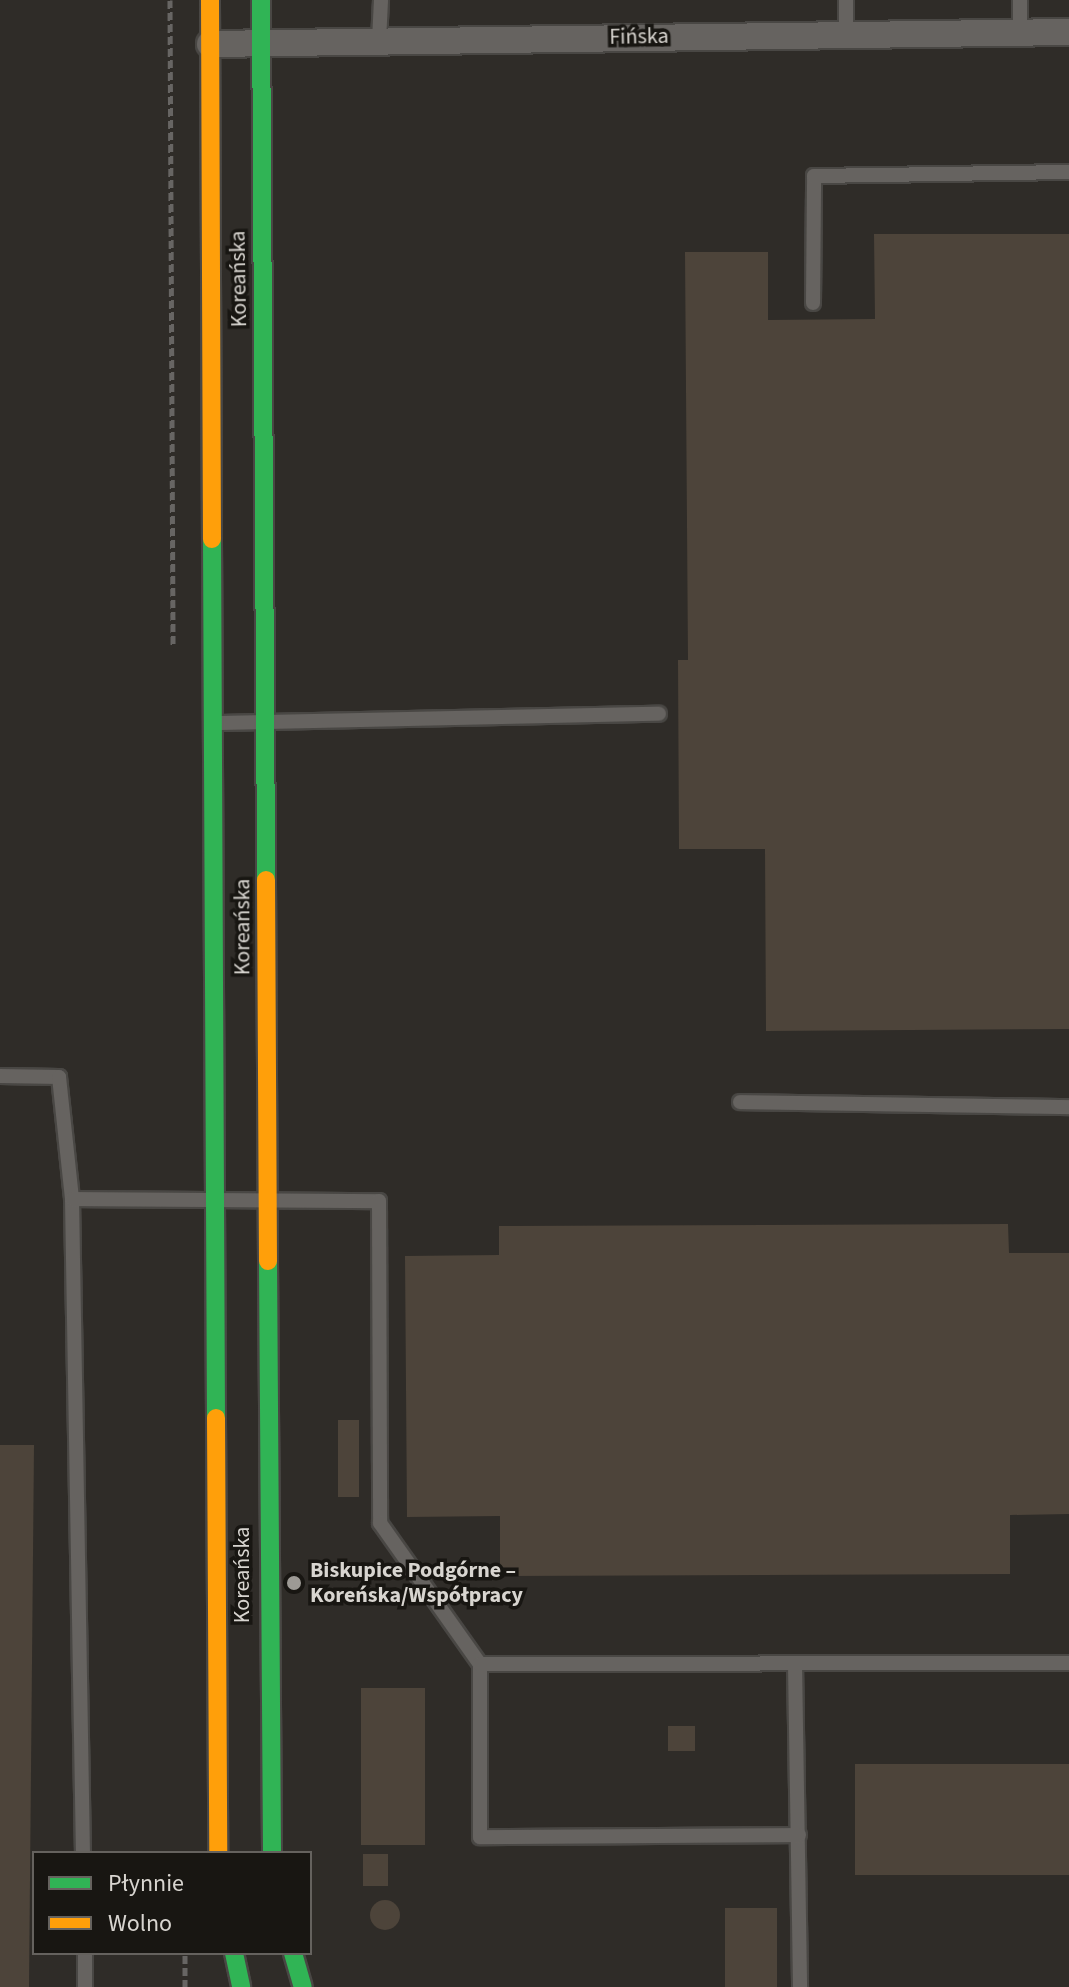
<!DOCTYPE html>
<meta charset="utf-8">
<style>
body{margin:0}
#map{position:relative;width:1069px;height:1987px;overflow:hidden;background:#2f2c28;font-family:"Source Sans 3",sans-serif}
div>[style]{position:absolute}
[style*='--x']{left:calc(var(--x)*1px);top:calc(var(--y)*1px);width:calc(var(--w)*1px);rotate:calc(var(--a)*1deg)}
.building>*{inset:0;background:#4d443a;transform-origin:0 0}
.round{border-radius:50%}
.path>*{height:5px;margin-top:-2.5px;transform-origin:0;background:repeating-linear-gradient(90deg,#676563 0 8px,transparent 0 12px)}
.roads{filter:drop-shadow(2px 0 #494744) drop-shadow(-2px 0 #494744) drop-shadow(0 2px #494744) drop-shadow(0 -2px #494744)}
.lane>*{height:14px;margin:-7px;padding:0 7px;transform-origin:7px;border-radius:7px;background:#666360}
.street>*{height:26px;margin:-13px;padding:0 13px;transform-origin:13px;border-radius:13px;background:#666360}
.fast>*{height:18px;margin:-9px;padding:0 9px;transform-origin:9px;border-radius:9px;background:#30b455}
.slow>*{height:18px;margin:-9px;padding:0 9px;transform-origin:9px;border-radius:9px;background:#ff9f0a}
.dots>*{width:22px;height:22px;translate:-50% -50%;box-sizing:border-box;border:4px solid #181612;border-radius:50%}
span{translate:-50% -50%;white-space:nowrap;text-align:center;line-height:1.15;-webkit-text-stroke:7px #181612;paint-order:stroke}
.street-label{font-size:22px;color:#d8d5d0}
.poi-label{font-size:22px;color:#d8d5d0;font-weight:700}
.left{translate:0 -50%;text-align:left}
.legend{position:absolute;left:32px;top:1851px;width:280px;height:104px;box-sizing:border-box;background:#181612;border:2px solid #65625e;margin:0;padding:10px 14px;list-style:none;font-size:24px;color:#d8d5d0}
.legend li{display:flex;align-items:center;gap:16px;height:40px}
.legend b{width:40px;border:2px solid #65625e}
</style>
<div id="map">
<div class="building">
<div style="clip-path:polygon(874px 234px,1069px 234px,1069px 1029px,766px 1031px,765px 849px,679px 849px,678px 660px,688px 660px,685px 252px,768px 252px,768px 320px,875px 319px)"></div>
<div style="clip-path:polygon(1008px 1224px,1009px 1253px,1069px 1253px,1069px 1514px,1010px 1515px,1010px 1574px,500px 1576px,500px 1516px,407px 1517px,405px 1256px,499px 1255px,499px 1226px)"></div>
<div style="left:338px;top:1420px;width:21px;height:77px"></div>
<div style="clip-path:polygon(0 1445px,34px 1445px,29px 1987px,0 1987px)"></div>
<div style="left:361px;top:1688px;width:64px;height:157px"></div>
<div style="left:668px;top:1726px;width:27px;height:25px"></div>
<div style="left:855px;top:1764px;width:214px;height:111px"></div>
<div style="left:363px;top:1854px;width:25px;height:32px"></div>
<div class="round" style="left:370px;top:1900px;width:30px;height:30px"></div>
<div style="left:725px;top:1908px;width:52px;height:79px"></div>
</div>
<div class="path">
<div style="--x:170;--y:0;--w:647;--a:89.73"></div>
<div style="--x:185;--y:1987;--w:34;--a:-90"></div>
</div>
<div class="roads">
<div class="lane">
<div style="--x:846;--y:0;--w:34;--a:90"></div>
<div style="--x:1020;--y:32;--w:32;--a:-90"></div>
<div style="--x:379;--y:41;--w:41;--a:-87.2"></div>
<div style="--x:813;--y:303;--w:127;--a:-89.5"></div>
<div style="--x:814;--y:176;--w:255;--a:-0.9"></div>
<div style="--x:215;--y:723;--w:444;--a:-1.2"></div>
<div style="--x:0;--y:1076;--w:59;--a:1"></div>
<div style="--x:59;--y:1077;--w:123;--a:83.9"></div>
<div style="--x:72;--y:1199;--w:654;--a:89.04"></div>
<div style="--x:740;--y:1102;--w:329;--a:0.9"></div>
<div style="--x:72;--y:1199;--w:307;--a:0.4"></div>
<div style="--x:379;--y:1201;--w:322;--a:89.8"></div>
<div style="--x:380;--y:1523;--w:173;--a:54.7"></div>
<div style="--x:795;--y:1664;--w:323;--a:89.1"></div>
<div style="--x:799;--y:1835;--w:319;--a:179.6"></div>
<div style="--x:480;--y:1837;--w:173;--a:-90"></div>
<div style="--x:480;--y:1664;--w:589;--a:-0.1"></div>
<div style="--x:85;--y:1953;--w:34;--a:90"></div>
</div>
<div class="street">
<div style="--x:210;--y:44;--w:859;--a:-0.8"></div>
</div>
<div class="fast">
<div style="--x:261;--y:0;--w:880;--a:89.67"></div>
<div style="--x:212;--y:539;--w:879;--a:89.74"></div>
<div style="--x:268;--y:1261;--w:592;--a:89.61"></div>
<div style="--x:234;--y:1953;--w:35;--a:78"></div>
<div style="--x:293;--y:1953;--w:35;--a:74"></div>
</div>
<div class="slow">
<div style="--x:210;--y:0;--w:539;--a:89.79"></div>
<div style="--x:266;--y:880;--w:381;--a:89.7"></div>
<div style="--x:216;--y:1418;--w:435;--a:89.7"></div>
</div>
</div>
<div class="dots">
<div style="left:294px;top:1583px;background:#9d9a95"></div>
</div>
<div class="street-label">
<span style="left:639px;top:37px;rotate:-1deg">Fińska</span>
<span style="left:239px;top:279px;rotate:-91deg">Koreańska</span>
<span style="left:243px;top:927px;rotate:-90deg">Koreańska</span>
<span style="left:243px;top:1575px;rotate:-90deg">Koreańska</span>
</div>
<div class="poi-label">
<span class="left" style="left:310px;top:1583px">Biskupice Podgórne –<br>Koreńska/Współpracy</span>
</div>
<ul class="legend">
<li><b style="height:10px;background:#30b455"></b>Płynnie</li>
<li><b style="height:10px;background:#ff9f0a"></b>Wolno</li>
</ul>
</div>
